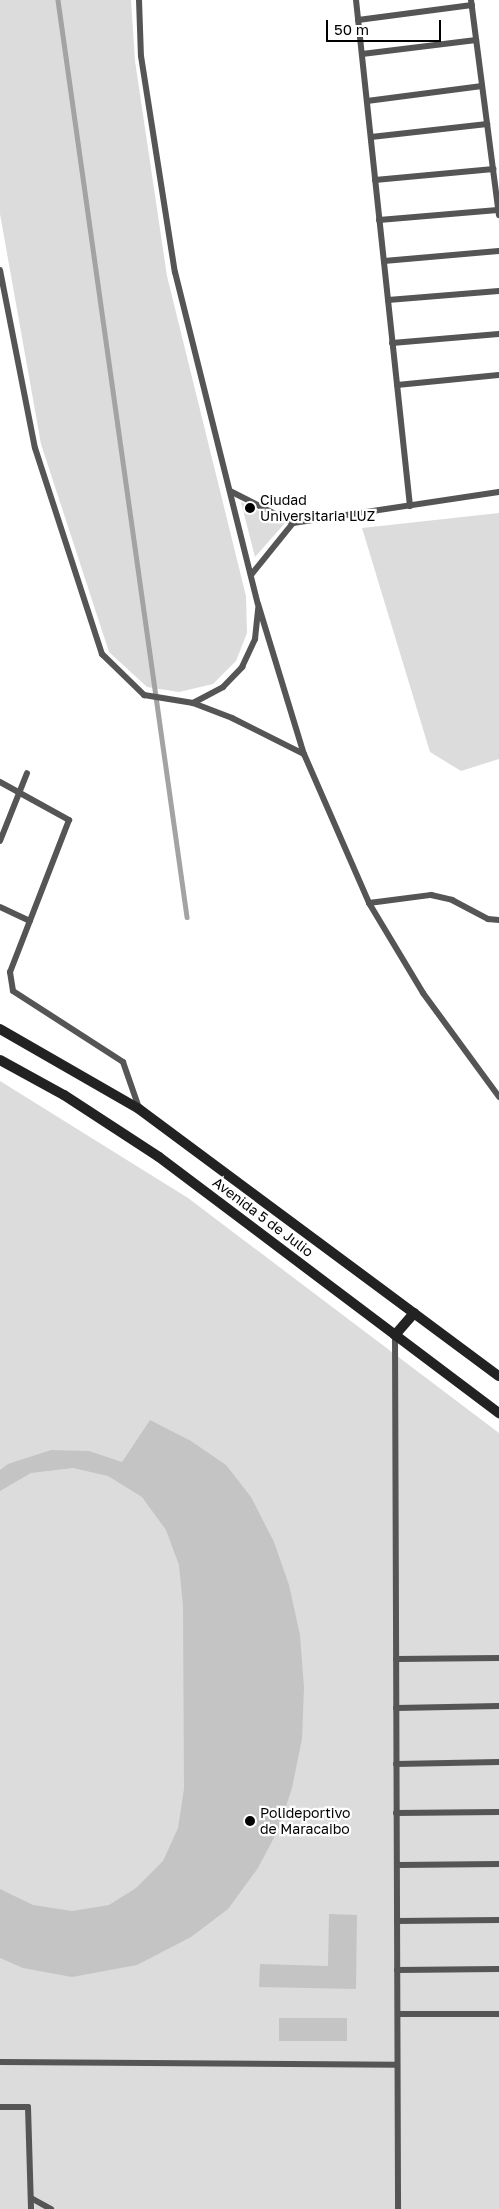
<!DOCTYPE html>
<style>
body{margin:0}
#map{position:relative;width:499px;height:2209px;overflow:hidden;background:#fff;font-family:"Golos Text",sans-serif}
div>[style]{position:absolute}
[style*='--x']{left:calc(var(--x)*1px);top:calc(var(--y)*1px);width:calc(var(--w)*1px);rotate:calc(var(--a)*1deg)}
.green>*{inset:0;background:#dcdcdc}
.stream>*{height:4.5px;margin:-2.25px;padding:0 2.25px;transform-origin:2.25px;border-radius:2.25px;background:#a3a3a3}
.building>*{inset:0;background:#c4c4c4;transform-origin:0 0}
.lane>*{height:6px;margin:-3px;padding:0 3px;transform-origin:3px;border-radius:3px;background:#555}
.secondary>*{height:10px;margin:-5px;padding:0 5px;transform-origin:5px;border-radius:5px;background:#222}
.dots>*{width:14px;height:14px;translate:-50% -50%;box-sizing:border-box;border:2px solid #fff;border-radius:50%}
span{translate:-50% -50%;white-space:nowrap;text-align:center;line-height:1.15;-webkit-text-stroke:4.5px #fff;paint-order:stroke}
.poi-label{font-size:14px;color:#000}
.left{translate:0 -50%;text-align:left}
.street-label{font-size:14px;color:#000}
.scale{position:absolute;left:326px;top:20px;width:115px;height:22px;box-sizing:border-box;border:2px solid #000;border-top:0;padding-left:6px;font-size:15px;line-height:18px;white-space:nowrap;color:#000;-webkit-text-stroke:4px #fff;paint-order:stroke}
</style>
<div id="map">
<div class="green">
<div style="clip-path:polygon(0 0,131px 0,135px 61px,167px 276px,246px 596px,247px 633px,236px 661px,213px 684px,179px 692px,147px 687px,109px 652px,41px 444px,0 214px)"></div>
<div style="clip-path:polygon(241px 502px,285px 523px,255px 557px)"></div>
<div style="clip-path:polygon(499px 513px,499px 759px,461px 771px,430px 752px,362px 528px)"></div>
<div style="clip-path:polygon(0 1081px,188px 1198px,499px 1433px,499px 2209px,0 2209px)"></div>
</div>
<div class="stream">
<div style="--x:58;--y:0;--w:926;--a:81.99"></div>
</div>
<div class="building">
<div style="clip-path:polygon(150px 1420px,191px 1441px,226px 1465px,251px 1497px,274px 1542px,289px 1585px,300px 1635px,304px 1687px,302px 1739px,292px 1788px,279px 1828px,258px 1868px,228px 1909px,191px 1937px,137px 1965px,72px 1977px,23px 1968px,0 1958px,0 1889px,33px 1905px,72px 1911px,109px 1905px,136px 1888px,163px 1861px,178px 1828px,184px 1789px,183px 1606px,179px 1565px,166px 1530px,142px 1497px,108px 1476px,73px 1468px,31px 1473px,0 1491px,0 1470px,8px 1464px,51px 1450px,89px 1451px,122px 1462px)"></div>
<div style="clip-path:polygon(329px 1914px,357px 1915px,356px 1989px,259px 1987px,260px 1964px,328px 1966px)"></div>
<div style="left:279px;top:2018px;width:68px;height:23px"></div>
</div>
<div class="lane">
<div style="--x:139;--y:0;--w:56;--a:88"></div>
<div style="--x:141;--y:56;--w:219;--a:81.1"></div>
<div style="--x:175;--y:272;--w:342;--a:76"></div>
<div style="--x:258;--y:604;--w:157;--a:73"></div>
<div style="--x:356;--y:0;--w:509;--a:83.91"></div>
<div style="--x:471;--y:0;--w:217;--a:82.6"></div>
<div style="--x:358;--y:20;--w:115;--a:-7.5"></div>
<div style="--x:362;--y:54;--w:115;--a:-7"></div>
<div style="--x:367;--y:101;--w:116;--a:-7.4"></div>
<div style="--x:371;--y:137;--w:117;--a:-6.4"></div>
<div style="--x:375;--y:180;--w:119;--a:-5.3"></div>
<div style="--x:379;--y:220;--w:119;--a:-4.8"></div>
<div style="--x:384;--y:261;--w:115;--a:-5"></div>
<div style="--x:0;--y:270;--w:181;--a:78.9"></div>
<div style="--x:35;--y:448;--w:217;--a:72"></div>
<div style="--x:102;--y:654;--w:59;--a:44.3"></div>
<div style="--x:144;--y:695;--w:50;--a:9.3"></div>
<div style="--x:193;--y:703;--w:42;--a:21"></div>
<div style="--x:232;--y:718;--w:80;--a:26.6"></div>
<div style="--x:304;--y:754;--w:163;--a:66.4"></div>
<div style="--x:369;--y:903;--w:105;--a:59"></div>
<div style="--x:423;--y:993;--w:129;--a:53.8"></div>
<div style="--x:388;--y:300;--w:111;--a:-4.6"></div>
<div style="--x:392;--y:343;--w:107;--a:-4.8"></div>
<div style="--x:397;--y:385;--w:102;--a:-5.6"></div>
<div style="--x:230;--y:491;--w:71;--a:26.9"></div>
<div style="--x:293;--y:523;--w:208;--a:-8.6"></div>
<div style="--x:251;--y:575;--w:67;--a:-51.1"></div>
<div style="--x:193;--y:703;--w:34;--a:-28"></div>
<div style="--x:223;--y:687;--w:28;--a:-46"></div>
<div style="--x:242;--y:667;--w:31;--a:-65"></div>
<div style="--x:255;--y:639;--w:31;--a:-84"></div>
<div style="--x:0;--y:782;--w:79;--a:28.8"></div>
<div style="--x:69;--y:820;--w:163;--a:111.2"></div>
<div style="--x:10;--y:972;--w:19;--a:81"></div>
<div style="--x:13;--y:991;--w:131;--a:32.8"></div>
<div style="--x:123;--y:1062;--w:49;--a:70.8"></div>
<div style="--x:0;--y:841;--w:73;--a:-68.3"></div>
<div style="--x:369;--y:903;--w:63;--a:-7.4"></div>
<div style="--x:431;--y:895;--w:22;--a:13"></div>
<div style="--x:452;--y:900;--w:41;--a:27.8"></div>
<div style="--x:488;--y:919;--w:11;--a:5"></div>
<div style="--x:0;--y:907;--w:33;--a:25"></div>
<div style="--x:395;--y:1335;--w:874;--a:89.8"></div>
<div style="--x:396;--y:1659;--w:103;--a:-0.6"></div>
<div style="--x:396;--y:1708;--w:103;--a:-1.1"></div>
<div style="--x:396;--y:1764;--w:103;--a:-1.1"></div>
<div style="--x:396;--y:1813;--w:103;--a:-0.6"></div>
<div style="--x:397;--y:1865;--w:102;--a:-0.6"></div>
<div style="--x:397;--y:1921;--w:102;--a:-0.6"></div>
<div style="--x:397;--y:1970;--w:102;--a:-0.6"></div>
<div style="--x:398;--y:2014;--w:101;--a:0"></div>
<div style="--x:0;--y:2062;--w:397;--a:0.4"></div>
<div style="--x:0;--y:2107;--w:28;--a:0"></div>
<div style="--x:28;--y:2107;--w:102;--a:88.3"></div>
<div style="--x:31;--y:2198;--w:23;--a:29"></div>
</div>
<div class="secondary">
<div style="--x:0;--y:1029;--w:160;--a:29.9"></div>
<div style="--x:139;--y:1109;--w:448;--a:36.6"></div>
<div style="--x:0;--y:1060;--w:73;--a:28.7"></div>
<div style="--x:64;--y:1095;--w:113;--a:33.1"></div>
<div style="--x:159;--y:1157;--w:426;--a:37"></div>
<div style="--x:395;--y:1335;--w:29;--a:-49"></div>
</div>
<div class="dots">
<div style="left:250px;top:508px;background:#000"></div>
<div style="left:250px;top:1821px;background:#000"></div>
</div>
<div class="poi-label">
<span class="left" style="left:260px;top:508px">Ciudad<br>Universitaria LUZ</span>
<span class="left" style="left:260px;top:1821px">Polideportivo<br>de Maracaibo</span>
</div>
<div class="street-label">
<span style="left:263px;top:1217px;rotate:37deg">Avenida 5 de Julio</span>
</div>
<div class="scale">50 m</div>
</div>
